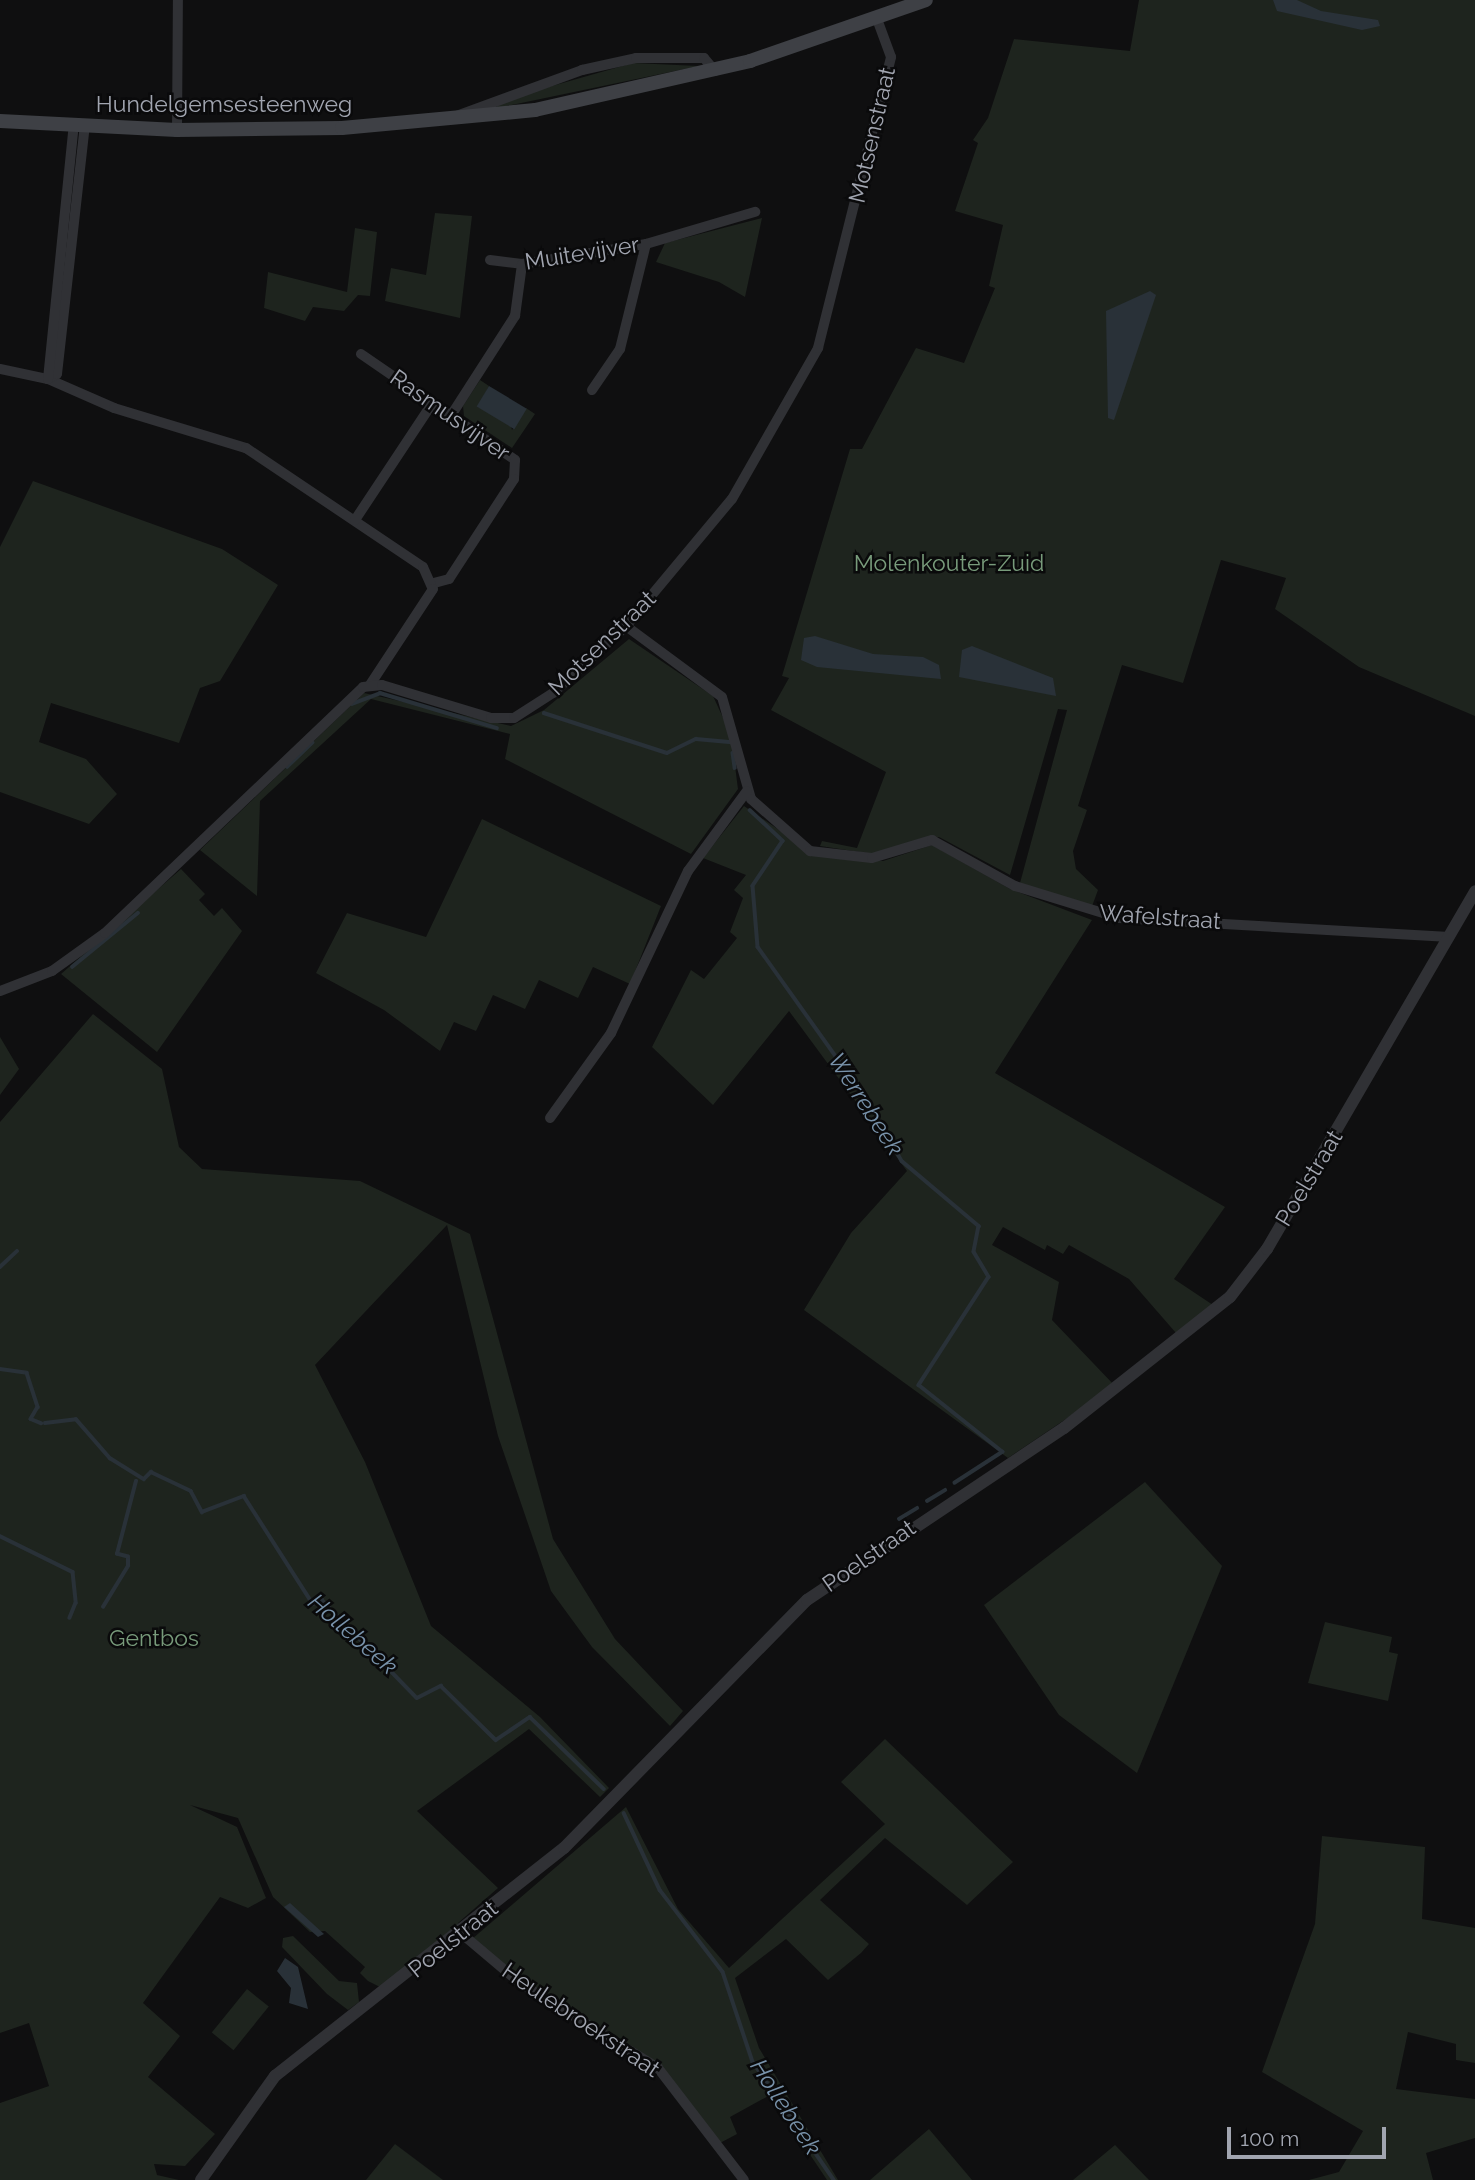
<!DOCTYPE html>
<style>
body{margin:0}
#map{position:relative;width:1475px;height:2180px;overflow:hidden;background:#0f0f10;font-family:Raleway,sans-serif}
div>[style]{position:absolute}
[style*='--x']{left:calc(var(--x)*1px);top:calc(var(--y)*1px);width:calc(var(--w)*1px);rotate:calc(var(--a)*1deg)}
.green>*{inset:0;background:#1e241e;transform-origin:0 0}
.water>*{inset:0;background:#293138;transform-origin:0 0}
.stream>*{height:3.5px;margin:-1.75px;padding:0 1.75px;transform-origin:1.75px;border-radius:1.75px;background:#293138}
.minor>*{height:10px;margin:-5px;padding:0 5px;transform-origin:5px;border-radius:5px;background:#303135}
.tertiary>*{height:12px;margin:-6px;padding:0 6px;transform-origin:6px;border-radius:6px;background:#303135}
.secondary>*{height:14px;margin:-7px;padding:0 7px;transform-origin:7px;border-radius:7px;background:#3e4045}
span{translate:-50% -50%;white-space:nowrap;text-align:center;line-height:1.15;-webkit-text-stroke:5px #0a0a0b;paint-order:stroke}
.street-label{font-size:23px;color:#a1a5b0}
.park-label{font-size:23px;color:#789b7b}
.water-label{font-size:24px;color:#7892aa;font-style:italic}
.scale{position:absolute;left:1227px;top:2127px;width:159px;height:32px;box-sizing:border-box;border:4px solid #a1a5b0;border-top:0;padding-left:9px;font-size:21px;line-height:24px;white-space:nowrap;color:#a1a5b0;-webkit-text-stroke:5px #0a0a0b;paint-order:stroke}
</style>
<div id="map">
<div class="green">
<div style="clip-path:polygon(1139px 0,1475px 0,1475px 716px,1359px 667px,1275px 609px,1286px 578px,1221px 560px,1183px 683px,1122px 665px,1078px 806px,1087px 810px,1073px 851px,1076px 869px,1098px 890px,1091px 909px,1020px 883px,1067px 710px,1058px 709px,1010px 875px,939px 837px,873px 854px,820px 846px,822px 841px,857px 848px,886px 772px,771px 710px,789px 678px,782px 676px,850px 449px,862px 449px,916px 348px,964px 363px,995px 288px,989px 286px,1003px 225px,955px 211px,978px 143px,973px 140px,988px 118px,1014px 39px,1130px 51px)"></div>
<div style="clip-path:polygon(633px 63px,699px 66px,497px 108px,496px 102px)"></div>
<div style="clip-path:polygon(435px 213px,472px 216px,460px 318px,385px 301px,391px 268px,426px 275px)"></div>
<div style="clip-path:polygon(762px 218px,745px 297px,719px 282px,656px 262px,665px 243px)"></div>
<div style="clip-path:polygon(355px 228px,377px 232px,370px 296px,358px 295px,344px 311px,313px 307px,305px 321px,264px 308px,268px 272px,347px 292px)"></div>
<div style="clip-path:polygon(480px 380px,489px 386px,478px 407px,510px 422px,512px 430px,526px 408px,535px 414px,512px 448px,464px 416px,463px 406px)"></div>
<div style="clip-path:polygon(33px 481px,222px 549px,278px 585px,220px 681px,200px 688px,179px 743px,51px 703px,39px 742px,86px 759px,117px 794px,89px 824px,0 792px,0 547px)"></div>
<div style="clip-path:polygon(629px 639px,713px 696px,731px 735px,738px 789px,691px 854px,505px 759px,510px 734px,371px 699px,260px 801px,257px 896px,200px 850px,364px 693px,511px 726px,544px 710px)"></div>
<div style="clip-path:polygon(744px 806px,817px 856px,883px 861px,932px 845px,1010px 889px,1092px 920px,995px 1073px,1225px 1207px,1174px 1279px,1216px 1307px,1176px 1333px,1129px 1279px,1069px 1245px,1063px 1254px,1047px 1245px,1045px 1250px,1003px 1227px,992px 1245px,1059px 1282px,1052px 1320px,1115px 1386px,1008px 1458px,804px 1310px,851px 1233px,907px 1171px,789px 1011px,713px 1105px,652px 1047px,691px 970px,704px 979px,737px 938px,730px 932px,743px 898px,734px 890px,746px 875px,703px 858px)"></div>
<div style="clip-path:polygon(482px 819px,661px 906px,630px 984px,593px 967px,578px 998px,539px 980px,525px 1009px,493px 995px,476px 1031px,454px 1022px,440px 1051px,384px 1010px,316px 973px,347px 913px,426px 937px)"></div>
<div style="clip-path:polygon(181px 869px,205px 894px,199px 900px,214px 916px,222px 908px,242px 931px,157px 1052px,61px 974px)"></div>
<div style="clip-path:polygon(93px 1014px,162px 1069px,179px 1147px,202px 1169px,360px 1181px,470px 1234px,553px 1539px,615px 1639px,683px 1711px,670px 1726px,592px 1647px,551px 1591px,498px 1436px,447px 1225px,315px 1365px,365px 1462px,431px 1626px,540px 1717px,609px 1788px,600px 1797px,529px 1729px,417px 1811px,498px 1888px,458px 1923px,461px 1928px,382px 1988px,368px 1981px,360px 1973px,365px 1967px,325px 1931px,310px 1932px,273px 1897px,238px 1818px,190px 1805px,237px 1827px,266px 1898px,248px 1908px,220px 1897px,143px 2003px,180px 2036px,148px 2077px,215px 2134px,185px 2166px,154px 2164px,157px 2175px,179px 2180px,0 2180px,0 2103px,49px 2086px,29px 2023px,0 2033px,0 1122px)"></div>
<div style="clip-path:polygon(0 1037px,19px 1069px,0 1095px)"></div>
<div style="clip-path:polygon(1145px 1482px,1222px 1566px,1137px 1773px,1059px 1715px,984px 1605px)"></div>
<div style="clip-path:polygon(1325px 1622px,1392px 1637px,1389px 1652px,1398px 1654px,1388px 1701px,1308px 1683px)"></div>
<div style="clip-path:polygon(885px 1739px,1013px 1862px,967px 1905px,885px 1838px,820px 1900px,869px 1944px,861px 1953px,828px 1980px,786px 1939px,735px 1978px,759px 2048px,838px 2180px,827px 2180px,770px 2095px,730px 2117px,737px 2134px,720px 2143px,660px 2065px,545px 1997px,472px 1939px,626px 1807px,678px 1909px,729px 1968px,885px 1824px,841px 1782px)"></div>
<div style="clip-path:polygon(1322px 1836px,1425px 1847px,1422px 1919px,1475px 1928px,1475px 2063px,1456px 2060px,1456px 2044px,1408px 2032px,1396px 2089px,1475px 2099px,1475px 2138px,1426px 2153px,1433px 2180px,1309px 2180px,1339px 2172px,1363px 2131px,1262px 2072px,1315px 1924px)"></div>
<div style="clip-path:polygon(293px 1936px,339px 1981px,357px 1983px,359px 2002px,348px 2010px,327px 1994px,282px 1947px,283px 1938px)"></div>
<div style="left:247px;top:1989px;width:28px;height:56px;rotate:39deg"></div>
<div style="clip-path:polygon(929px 2129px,972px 2180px,870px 2180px)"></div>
<div style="clip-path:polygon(395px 2144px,443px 2180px,366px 2180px)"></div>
<div style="clip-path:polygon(1115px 2145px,1149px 2180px,1073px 2180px)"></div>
</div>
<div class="water">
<div style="clip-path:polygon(1273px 0,1297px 0,1321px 11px,1378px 20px,1380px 26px,1362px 30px,1277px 11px)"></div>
<div style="clip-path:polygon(1150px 291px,1156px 295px,1114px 420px,1108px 418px,1106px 311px)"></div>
<div style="left:489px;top:386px;width:44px;height:24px;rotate:31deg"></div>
<div style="clip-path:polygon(815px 636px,873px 654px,923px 657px,939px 665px,941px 679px,817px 667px,801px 660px,804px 638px)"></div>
<div style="clip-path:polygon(972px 646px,1053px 678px,1056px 696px,959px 677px,962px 650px)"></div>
<div style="clip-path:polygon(290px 1903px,324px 1934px,318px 1937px,284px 1907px)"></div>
<div style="clip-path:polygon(285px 1958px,298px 1967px,308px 2009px,289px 2003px,291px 1988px,277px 1971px)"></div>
</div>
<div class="stream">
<div style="--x:352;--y:704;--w:30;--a:-21"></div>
<div style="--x:380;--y:693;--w:122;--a:16.7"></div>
<div style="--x:544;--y:713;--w:129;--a:18"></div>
<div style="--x:667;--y:753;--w:32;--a:-26"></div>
<div style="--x:696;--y:739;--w:36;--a:5"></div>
<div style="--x:733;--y:753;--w:15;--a:82"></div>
<div style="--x:287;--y:767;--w:35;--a:-44"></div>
<div style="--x:750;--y:810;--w:45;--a:43.2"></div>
<div style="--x:783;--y:841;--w:54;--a:123.7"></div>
<div style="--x:753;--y:886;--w:61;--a:85.3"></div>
<div style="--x:758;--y:947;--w:189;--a:54.5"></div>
<div style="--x:868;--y:1101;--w:69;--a:60.5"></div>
<div style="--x:902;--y:1161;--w:101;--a:40.2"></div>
<div style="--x:979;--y:1226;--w:26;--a:101"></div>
<div style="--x:974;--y:1252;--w:29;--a:59"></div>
<div style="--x:989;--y:1277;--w:129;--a:122.9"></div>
<div style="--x:919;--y:1385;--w:107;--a:38.6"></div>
<div style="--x:1003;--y:1452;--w:57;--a:147.1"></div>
<div style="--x:72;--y:967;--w:85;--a:-39.3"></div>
<div style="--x:0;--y:1267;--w:23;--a:-43"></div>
<div style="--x:0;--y:1369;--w:27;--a:8"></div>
<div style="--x:27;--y:1373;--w:36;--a:72"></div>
<div style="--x:38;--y:1407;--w:14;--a:120"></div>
<div style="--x:31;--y:1419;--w:11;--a:22"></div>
<div style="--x:45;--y:1423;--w:31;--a:-7"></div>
<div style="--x:76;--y:1419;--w:52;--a:48.9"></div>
<div style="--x:110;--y:1458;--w:40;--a:32"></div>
<div style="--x:144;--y:1479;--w:10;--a:-45"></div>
<div style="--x:151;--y:1472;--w:44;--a:25.4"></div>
<div style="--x:191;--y:1491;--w:24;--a:62"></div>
<div style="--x:202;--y:1512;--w:45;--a:-20.9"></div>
<div style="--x:244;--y:1496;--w:128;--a:57.4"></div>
<div style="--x:313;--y:1604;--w:10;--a:-24"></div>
<div style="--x:322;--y:1600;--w:136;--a:45.9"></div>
<div style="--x:417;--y:1698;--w:27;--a:-27"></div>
<div style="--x:441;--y:1686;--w:77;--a:44.5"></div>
<div style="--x:496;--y:1740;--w:41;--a:-34.1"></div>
<div style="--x:530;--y:1717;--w:103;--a:44.2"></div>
<div style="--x:927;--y:1501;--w:21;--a:-31"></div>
<div style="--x:899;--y:1519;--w:21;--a:-31"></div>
<div style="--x:0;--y:1536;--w:81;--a:26.3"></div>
<div style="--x:73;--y:1572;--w:31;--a:84"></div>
<div style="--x:76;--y:1603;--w:16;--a:112"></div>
<div style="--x:103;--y:1607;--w:48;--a:-58.6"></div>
<div style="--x:128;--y:1566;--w:9;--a:-90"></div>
<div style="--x:128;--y:1557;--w:11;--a:-165"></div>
<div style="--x:117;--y:1554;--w:75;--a:-75.4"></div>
<div style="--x:624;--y:1813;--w:85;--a:64.9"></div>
<div style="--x:660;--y:1890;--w:103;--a:52.5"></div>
<div style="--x:723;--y:1972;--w:95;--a:71.6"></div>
<div style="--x:753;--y:2062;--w:143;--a:55.5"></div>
</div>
<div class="minor">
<div style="--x:451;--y:118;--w:140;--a:-20.1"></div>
<div style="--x:582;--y:70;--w:55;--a:-12.5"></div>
<div style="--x:636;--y:58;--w:68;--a:0"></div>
<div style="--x:704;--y:58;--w:17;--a:50"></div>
<div style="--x:177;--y:130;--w:130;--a:-89.6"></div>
<div style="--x:490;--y:260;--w:32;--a:7"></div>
<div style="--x:522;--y:264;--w:126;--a:-9.2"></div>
<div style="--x:646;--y:244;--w:114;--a:-16.4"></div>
<div style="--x:361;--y:354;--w:187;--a:34.5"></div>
<div style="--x:515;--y:460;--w:19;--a:93"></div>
<div style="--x:514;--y:479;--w:119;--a:123"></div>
<div style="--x:449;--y:579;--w:16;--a:165"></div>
<div style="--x:0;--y:369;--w:49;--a:11.8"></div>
<div style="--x:48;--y:379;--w:72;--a:23.7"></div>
<div style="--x:114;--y:408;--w:138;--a:16.9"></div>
<div style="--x:246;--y:448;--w:213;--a:33.9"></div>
<div style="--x:423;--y:567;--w:24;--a:66"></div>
<div style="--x:433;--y:589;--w:115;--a:123.3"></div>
<div style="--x:48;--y:379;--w:10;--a:-29"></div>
<div style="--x:57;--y:374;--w:250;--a:-83.6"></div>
<div style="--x:48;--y:379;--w:255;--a:-84.2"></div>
<div style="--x:592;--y:390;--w:50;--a:-55.7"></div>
<div style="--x:620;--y:349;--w:108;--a:-76.1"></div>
<div style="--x:452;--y:414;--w:117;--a:-57.3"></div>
<div style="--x:515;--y:316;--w:52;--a:-82.3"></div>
<div style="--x:355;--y:520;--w:141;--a:-56.5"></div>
<div style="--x:626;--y:626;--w:119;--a:36.5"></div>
<div style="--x:722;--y:697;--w:106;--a:74.1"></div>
<div style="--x:751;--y:799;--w:79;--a:41.4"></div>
<div style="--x:810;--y:851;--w:62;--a:6.4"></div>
<div style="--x:872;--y:858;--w:63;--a:-16.7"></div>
<div style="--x:932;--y:840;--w:95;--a:29"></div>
<div style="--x:1015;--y:886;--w:109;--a:17.1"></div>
<div style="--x:1119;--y:918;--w:331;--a:3.3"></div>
<div style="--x:0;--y:991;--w:56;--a:-21"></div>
<div style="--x:52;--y:971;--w:65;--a:-35.6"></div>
<div style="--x:105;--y:933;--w:356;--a:-43.6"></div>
<div style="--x:363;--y:687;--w:19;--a:-6"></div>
<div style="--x:382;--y:685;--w:114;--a:16.8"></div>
<div style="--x:491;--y:718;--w:23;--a:0"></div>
<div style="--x:514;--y:718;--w:46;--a:-32.7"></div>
<div style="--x:553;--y:693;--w:99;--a:-42.5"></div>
<div style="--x:626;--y:626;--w:165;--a:-50.2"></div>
<div style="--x:732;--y:499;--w:174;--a:-60.3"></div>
<div style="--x:818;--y:348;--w:300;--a:-75.9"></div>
<div style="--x:891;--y:57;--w:40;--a:-110.2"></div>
<div style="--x:550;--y:1118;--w:105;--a:-54.3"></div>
<div style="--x:611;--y:1033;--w:179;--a:-64.6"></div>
<div style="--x:688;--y:871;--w:99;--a:-53.6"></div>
<div style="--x:462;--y:1934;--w:76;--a:40.2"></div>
<div style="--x:520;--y:1983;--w:162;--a:31.6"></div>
<div style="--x:658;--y:2068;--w:141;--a:52.5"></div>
</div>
<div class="tertiary">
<div style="--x:201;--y:2180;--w:128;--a:-54.6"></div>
<div style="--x:275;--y:2076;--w:368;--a:-38.3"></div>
<div style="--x:564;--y:1848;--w:347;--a:-45.6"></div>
<div style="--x:807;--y:1600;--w:309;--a:-33.8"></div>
<div style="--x:1064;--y:1428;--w:211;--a:-38.3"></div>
<div style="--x:1230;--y:1297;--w:61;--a:-52.4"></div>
<div style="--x:1267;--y:1249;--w:414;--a:-59.8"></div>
</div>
<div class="secondary">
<div style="--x:0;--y:121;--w:177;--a:2.9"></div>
<div style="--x:177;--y:130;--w:165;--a:-0.7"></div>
<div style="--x:342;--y:128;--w:194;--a:-5.3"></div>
<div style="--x:535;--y:110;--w:221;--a:-12.8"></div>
<div style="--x:750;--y:61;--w:186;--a:-19.1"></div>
</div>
<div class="street-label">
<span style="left:224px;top:104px">Hundelgemsesteenweg</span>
<span style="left:872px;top:135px;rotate:-77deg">Motsenstraat</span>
<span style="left:582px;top:253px;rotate:-9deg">Muitevijver</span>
<span style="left:450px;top:415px;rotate:35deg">Rasmusvijver</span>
<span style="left:602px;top:643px;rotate:-44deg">Motsenstraat</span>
<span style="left:1160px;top:917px;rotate:4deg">Wafelstraat</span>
<span style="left:1309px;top:1178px;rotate:-59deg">Poelstraat</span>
<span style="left:869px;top:1556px;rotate:-35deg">Poelstraat</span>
<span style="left:453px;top:1939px;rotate:-39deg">Poelstraat</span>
<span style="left:581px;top:2020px;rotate:34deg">Heulebroekstraat</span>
</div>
<div class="park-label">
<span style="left:949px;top:563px">Molenkouter-Zuid</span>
<span style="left:154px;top:1638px">Gentbos</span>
</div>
<div class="water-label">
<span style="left:866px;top:1104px;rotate:57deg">Werrebeek</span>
<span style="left:353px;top:1634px;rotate:41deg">Hollebeek</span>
<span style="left:786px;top:2107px;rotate:57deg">Hollebeek</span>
</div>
<div class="scale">100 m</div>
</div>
